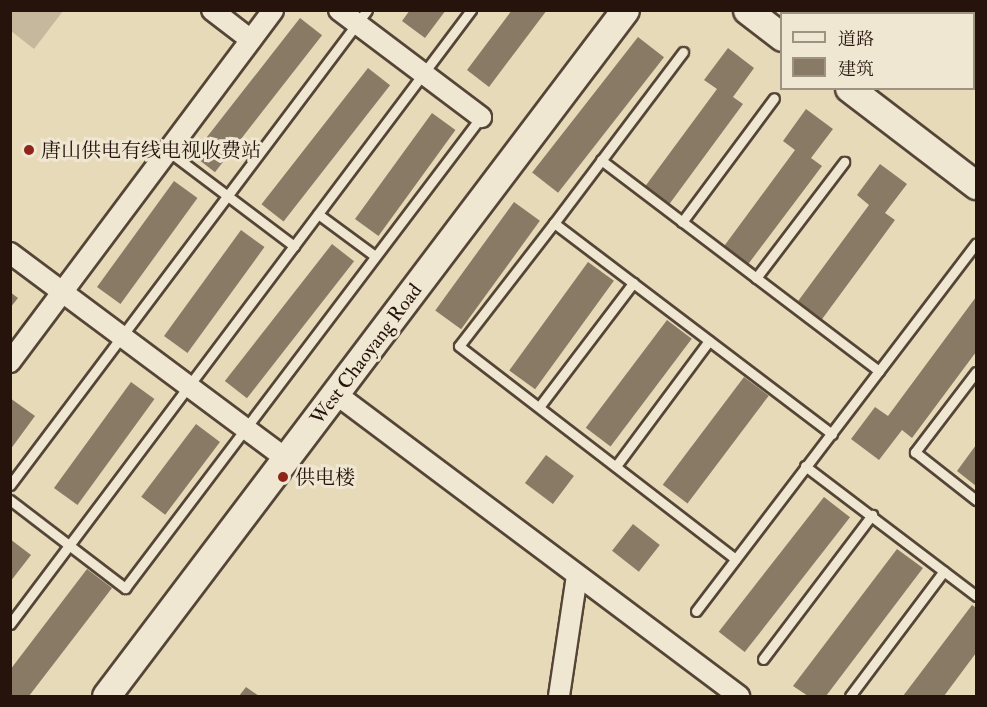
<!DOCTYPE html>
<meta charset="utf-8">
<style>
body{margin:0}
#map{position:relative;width:987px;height:707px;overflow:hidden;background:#e6dab9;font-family:"IM FELL Double Pica","Noto Serif SC",serif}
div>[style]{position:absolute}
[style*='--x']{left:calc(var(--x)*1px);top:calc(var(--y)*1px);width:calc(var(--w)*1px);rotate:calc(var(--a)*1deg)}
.green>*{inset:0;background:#c5b89c}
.building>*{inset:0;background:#897a66;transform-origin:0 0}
.roads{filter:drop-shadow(2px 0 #554537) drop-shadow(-2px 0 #554537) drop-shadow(0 2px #554537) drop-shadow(0 -2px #554537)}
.lane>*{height:9px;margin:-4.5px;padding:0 4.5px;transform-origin:4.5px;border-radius:4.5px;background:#efe7d2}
.street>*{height:20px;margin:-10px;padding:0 10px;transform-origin:10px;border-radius:10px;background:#efe7d2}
.secondary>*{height:27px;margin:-13.5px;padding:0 13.5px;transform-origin:13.5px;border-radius:13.5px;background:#efe7d2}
.dots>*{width:16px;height:16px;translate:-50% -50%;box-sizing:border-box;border:3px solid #efe7d2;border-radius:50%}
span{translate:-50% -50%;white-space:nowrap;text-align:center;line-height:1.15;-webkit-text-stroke:6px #efe7d2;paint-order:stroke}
.poi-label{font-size:20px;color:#25130c}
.left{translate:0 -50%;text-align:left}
.street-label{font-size:20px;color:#25130c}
.frame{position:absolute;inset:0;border:12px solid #25130c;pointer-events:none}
.legend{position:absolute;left:780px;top:12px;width:195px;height:78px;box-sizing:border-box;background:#efe7d2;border:2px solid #9e9283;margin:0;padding:8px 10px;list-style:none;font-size:18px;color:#25130c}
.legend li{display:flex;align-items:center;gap:12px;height:30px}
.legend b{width:30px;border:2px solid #9e9283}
</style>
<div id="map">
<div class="green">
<div style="clip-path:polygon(10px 11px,11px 10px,63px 11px,34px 49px,11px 31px)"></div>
</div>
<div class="building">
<div style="clip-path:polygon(410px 10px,446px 10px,425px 38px,402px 21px)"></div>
<div style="clip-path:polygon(512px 10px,547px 10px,489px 87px,467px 70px)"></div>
<div style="clip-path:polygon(836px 10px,861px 10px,859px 14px,840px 14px)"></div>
<div style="left:300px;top:18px;width:28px;height:174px;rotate:38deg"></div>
<div style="left:638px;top:37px;width:33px;height:172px;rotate:38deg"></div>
<div style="clip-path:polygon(728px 48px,754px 68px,733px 97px,743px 104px,665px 210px,641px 192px,717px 89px,704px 80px)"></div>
<div style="left:368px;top:68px;width:28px;height:173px;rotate:38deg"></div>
<div style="clip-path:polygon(806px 109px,833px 129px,811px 158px,822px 166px,743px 271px,719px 253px,795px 150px,783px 141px)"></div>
<div style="left:432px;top:113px;width:29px;height:131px;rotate:36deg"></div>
<div style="clip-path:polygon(880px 164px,907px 184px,885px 213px,895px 220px,817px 326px,793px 308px,869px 205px,857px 195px)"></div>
<div style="left:174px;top:181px;width:29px;height:131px;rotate:36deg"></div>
<div style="left:514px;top:202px;width:32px;height:134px;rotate:36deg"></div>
<div style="left:241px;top:230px;width:29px;height:131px;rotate:36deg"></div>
<div style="left:332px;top:244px;width:28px;height:174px;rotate:38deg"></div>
<div style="left:588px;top:262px;width:32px;height:134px;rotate:36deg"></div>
<div style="clip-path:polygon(10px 292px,18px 298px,10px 308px)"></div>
<div style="clip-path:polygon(976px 297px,976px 352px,912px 438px,902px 430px,879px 460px,851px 439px,875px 407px,888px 416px)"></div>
<div style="left:667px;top:320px;width:31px;height:135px;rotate:37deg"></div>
<div style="left:744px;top:377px;width:31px;height:135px;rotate:37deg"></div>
<div style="left:131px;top:382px;width:29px;height:131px;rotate:36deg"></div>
<div style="clip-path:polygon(10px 398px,35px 416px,10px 450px)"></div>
<div style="left:196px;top:424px;width:30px;height:91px;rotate:37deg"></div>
<div style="clip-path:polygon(976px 445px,976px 486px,957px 471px)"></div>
<div style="left:546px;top:455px;width:35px;height:35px;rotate:37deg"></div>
<div style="left:824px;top:497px;width:33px;height:171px;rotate:38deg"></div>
<div style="left:633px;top:524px;width:34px;height:34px;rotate:38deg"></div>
<div style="clip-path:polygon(10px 539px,31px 555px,10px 582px)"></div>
<div style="clip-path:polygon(897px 549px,923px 568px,826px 696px,808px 696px,793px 686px)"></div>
<div style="clip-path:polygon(87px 569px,112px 588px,29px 696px,10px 696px,10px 670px)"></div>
<div style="clip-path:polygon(972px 605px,976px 608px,976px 653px,944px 696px,903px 696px)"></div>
<div style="clip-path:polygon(246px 687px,259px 696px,239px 696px)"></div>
</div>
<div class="roads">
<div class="lane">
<div style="--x:949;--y:10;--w:6;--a:45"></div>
<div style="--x:968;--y:14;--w:4;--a:-63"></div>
<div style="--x:974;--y:29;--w:3;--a:45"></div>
<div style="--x:683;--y:52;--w:214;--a:127"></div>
<div style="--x:554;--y:223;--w:349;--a:37.2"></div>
<div style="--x:168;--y:151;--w:158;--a:37"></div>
<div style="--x:601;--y:160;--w:349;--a:37.2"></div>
<div style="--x:318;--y:214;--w:71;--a:36.4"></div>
<div style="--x:682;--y:222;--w:154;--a:-53.4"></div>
<div style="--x:554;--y:223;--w:155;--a:127.7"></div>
<div style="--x:459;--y:346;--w:349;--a:37.6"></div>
<div style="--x:756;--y:278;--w:146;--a:-52.8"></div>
<div style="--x:976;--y:372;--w:101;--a:127.3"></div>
<div style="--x:915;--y:452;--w:78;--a:38.2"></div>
<div style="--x:539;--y:407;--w:156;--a:-52.8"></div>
<div style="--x:616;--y:466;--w:156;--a:-53.4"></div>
<div style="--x:805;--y:466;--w:215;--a:37.2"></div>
<div style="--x:10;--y:485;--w:594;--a:-53.07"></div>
<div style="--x:10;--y:500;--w:145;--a:37.4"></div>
<div style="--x:125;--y:588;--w:590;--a:-52.92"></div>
<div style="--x:696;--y:611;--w:462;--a:-52.7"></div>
<div style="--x:10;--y:624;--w:768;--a:-53.1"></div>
<div style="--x:763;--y:659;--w:181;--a:-52.9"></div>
<div style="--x:850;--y:696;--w:156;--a:-53.1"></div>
</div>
<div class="street">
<div style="--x:212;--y:10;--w:49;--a:37.6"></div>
<div style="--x:339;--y:10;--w:178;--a:37"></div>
<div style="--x:10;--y:253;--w:344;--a:36.7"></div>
<div style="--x:10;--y:362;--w:439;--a:-53.2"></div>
<div style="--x:336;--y:394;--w:504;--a:36.85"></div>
<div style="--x:559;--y:696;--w:122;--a:-81.5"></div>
</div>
<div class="secondary">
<div style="--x:747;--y:10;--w:44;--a:37.6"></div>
<div style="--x:849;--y:88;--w:160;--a:37.4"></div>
<div style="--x:106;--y:696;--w:860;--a:-52.89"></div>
</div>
</div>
<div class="dots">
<div style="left:29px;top:150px;background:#8f2418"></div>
<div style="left:283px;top:477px;background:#8f2418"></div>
</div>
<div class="poi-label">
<span class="left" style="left:41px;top:150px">唐山供电有线电视收费站</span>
<span class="left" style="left:295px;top:477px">供电楼</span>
</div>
<div class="street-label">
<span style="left:366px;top:354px;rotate:-53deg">West Chaoyang Road</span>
</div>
<div class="frame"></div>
<ul class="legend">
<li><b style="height:8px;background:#efe7d2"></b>道路</li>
<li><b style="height:16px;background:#897a66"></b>建筑</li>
</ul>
</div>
